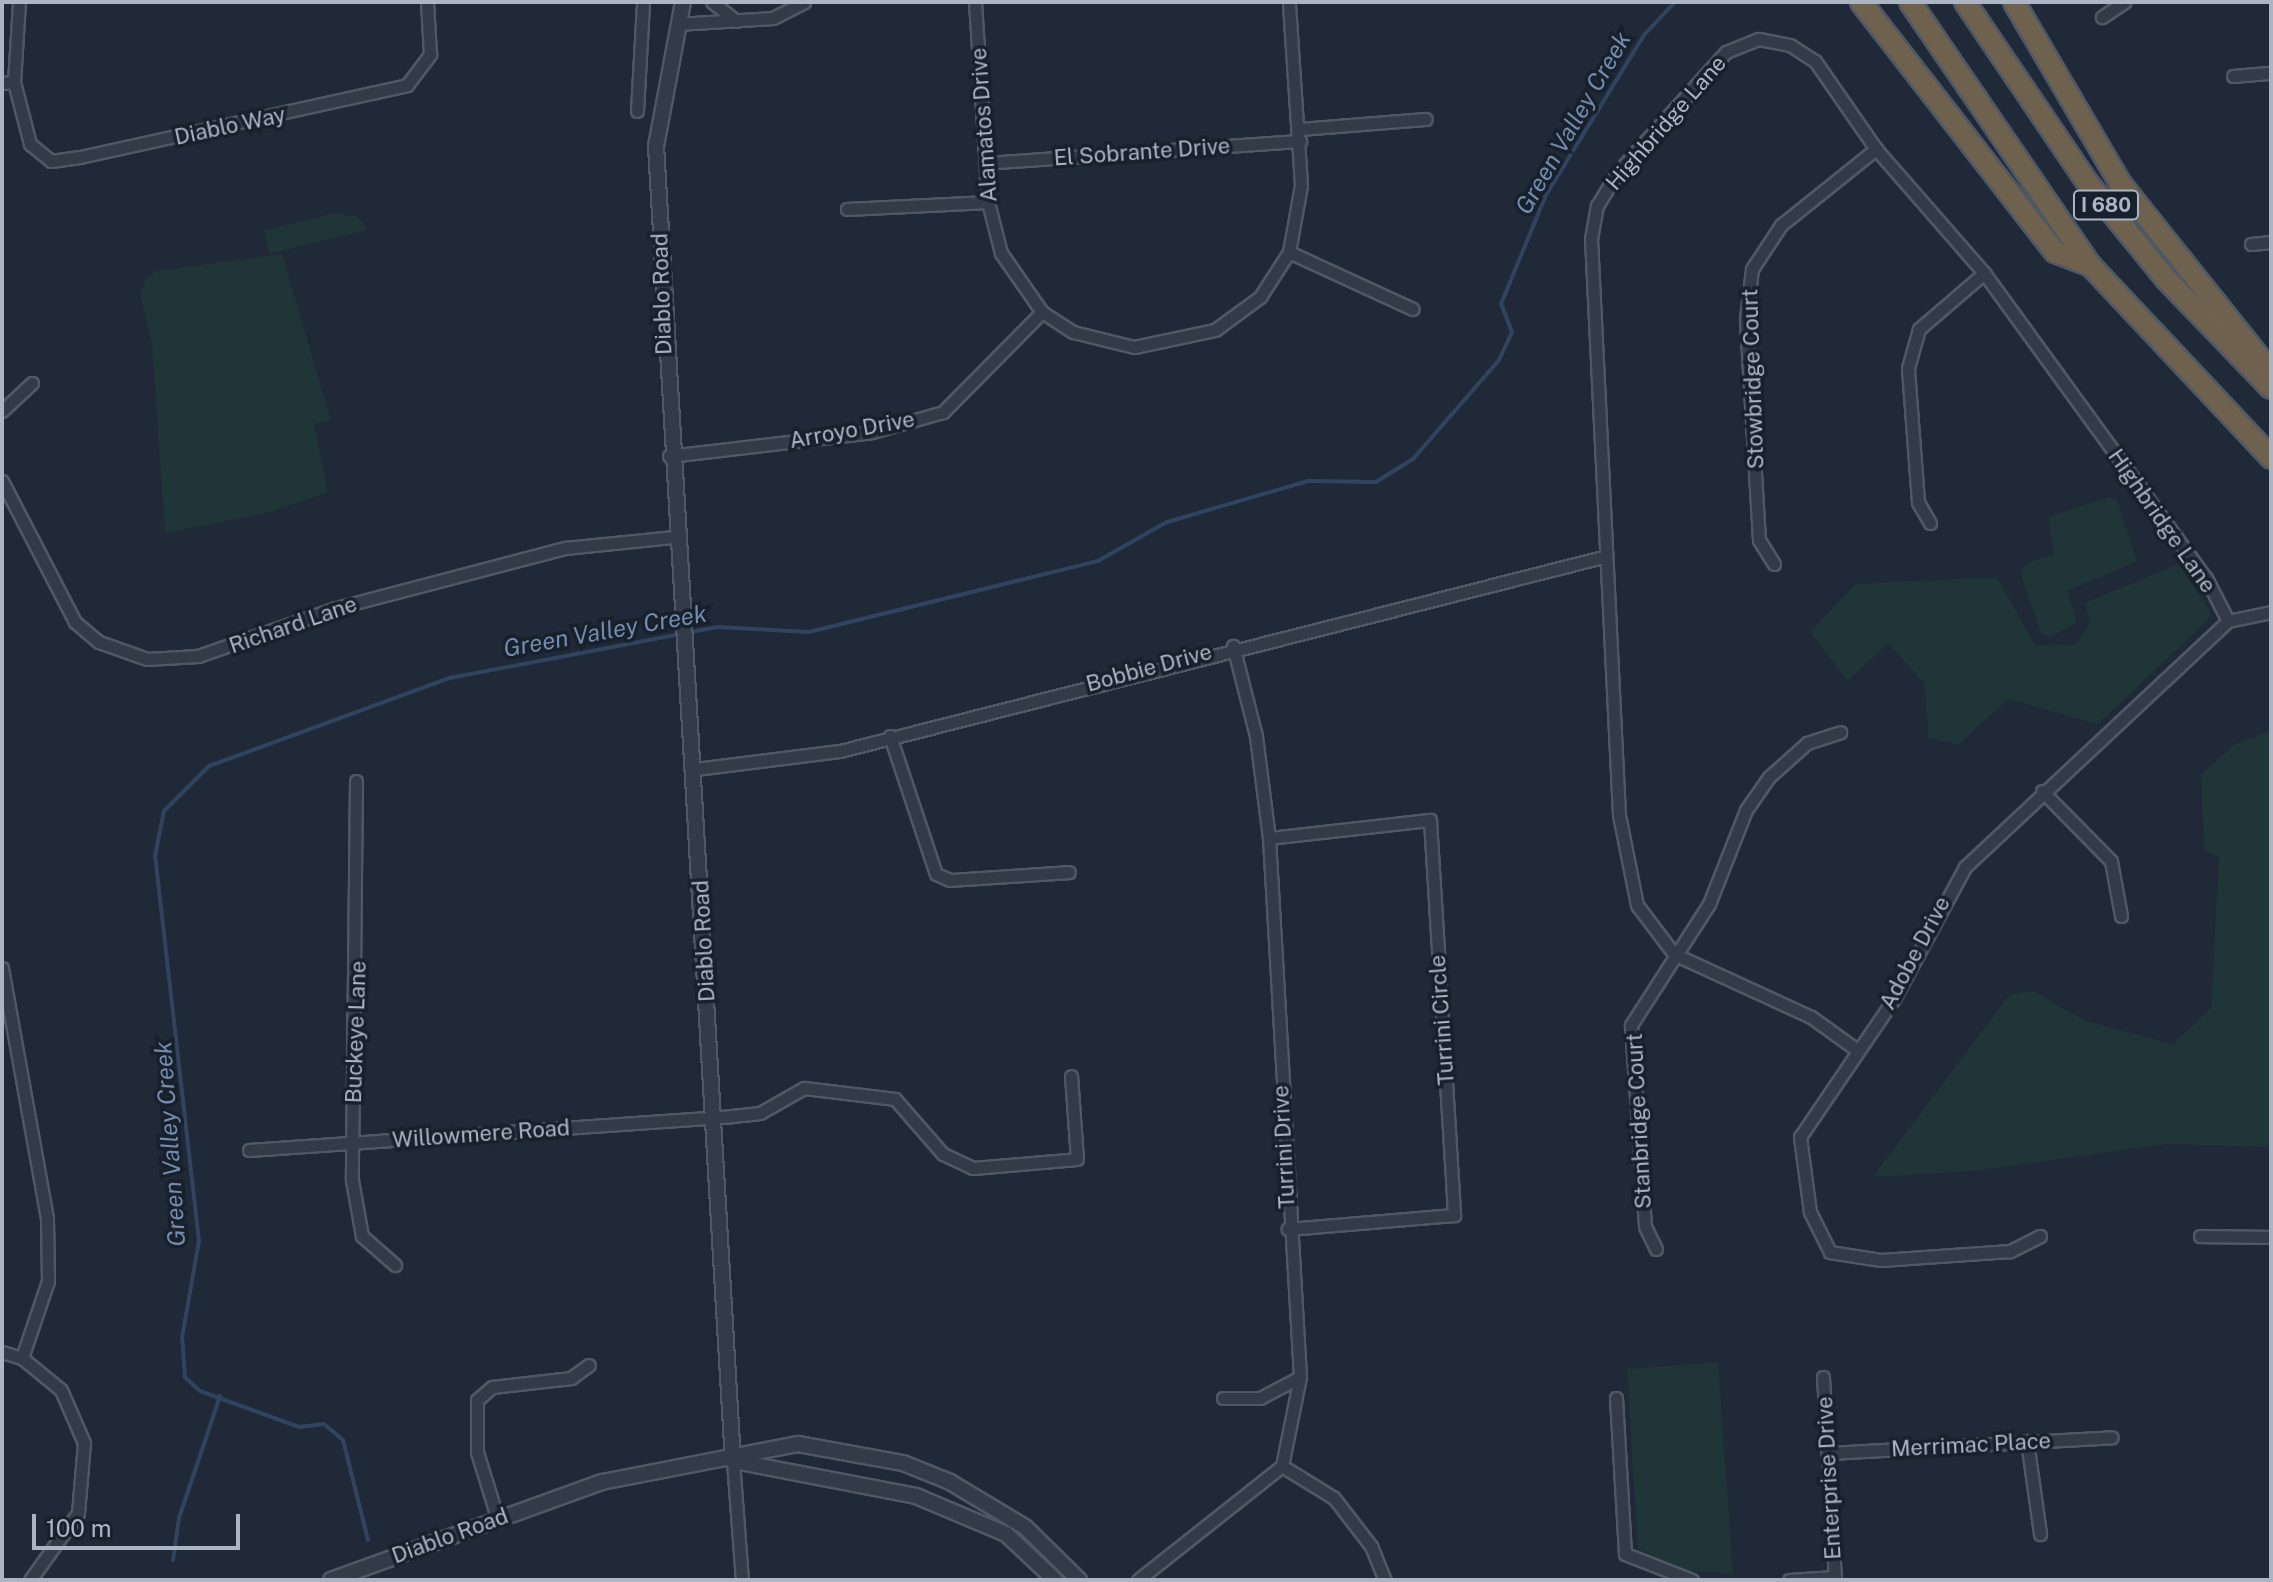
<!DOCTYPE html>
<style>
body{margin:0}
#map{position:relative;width:2273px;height:1582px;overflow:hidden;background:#1f2937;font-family:"Public Sans",sans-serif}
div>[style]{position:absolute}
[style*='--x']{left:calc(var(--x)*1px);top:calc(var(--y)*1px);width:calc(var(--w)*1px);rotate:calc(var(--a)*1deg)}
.green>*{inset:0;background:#203538}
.stream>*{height:4px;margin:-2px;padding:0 2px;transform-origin:2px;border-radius:2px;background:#31445f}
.roads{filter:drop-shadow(2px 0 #505865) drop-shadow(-2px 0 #505865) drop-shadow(0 2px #505865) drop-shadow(0 -2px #505865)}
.minor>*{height:11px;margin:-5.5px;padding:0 5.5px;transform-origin:5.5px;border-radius:5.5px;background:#323b47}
.tertiary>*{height:14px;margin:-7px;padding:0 7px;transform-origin:7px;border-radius:7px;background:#323b47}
.motorway>*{height:20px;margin:-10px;padding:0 10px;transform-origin:10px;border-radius:10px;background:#6e624f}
span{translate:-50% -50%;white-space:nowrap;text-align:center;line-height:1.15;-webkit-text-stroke:7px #18202b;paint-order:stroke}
.shield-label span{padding:2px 6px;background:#18202b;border:2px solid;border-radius:6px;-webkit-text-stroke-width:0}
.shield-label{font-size:20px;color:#acb5c4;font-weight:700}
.street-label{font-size:22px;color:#acb5c4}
.water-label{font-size:24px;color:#738cae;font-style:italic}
.frame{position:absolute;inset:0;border:4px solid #acb5c4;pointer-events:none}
.scale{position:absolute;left:32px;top:1514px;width:208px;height:36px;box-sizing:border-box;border:4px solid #acb5c4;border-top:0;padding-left:10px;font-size:24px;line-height:28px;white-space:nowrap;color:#acb5c4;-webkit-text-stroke:6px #18202b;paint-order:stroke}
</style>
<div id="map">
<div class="green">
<div style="clip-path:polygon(335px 213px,358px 217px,368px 230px,269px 254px,264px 230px)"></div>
<div style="clip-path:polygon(282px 254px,331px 420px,314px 424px,328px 492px,271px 512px,165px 533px,152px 345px,140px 293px,146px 279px,156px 271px)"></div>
<div style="clip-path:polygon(2109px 497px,2117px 500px,2137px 561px,2067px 591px,2077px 622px,2050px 637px,2041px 633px,2020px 573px,2025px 564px,2054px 554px,2048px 517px)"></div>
<div style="clip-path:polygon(2179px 564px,2210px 611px,2208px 620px,2098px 724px,2008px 699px,1958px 745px,1929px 738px,1924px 683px,1888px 643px,1848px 681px,1810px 632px,1856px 584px,1997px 577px,2035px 645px,2076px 644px,2090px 623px,2085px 603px)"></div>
<div style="clip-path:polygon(2271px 731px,2271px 1147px,2167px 1144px,1973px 1171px,1873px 1177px,2010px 994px,2033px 991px,2086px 1021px,2173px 1044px,2211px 1008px,2219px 857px,2204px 850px,2201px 775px,2235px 744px)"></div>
<div style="clip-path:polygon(1718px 1362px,1733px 1574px,1666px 1569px,1638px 1555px,1627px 1369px)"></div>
</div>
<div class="stream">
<div style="--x:368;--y:1540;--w:103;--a:-104"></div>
<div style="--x:343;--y:1440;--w:25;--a:-140"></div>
<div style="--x:324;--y:1424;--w:25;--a:173"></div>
<div style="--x:299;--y:1427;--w:105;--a:-160"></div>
<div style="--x:200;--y:1391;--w:21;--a:-137"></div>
<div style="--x:185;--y:1377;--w:39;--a:-94"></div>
<div style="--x:182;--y:1338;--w:98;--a:-80.1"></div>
<div style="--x:199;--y:1241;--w:388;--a:-96.5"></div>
<div style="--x:155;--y:856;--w:46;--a:-78.7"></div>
<div style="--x:164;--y:811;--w:64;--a:-45"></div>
<div style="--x:209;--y:766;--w:257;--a:-20.1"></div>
<div style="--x:450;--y:678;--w:272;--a:-10.8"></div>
<div style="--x:717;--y:627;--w:92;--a:3.1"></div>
<div style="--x:809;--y:632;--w:298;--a:-13.8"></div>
<div style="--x:1098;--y:561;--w:79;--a:-29.5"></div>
<div style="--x:1167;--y:522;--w:147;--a:-16.2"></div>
<div style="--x:1308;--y:481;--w:68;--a:0.8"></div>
<div style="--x:1376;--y:482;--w:44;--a:-31.9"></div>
<div style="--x:1413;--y:459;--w:131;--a:-49"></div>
<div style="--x:1499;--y:360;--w:31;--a:-65"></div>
<div style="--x:1512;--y:332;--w:30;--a:-111"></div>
<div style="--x:1501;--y:304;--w:118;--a:-67.6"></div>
<div style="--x:1546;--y:195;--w:188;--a:-58.5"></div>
<div style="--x:1644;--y:35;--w:45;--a:-46.8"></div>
<div style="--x:173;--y:1560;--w:42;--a:-81.9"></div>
<div style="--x:179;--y:1518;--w:129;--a:-71.4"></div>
</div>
<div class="roads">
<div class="minor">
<div style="--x:712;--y:2;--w:31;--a:38"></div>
<div style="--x:975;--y:2;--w:200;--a:86.3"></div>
<div style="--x:988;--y:202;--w:53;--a:75.7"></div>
<div style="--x:1001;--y:253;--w:72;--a:55.2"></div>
<div style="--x:1042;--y:312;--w:37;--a:33"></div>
<div style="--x:1073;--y:332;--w:63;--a:13.8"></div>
<div style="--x:1134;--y:347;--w:83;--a:-11.9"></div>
<div style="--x:1215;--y:330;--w:56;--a:-36.3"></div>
<div style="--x:1260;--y:297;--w:54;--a:-57.2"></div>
<div style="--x:1289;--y:252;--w:68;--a:-79.8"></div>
<div style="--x:1301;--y:185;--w:183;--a:-93.8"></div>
<div style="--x:2102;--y:17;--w:27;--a:-34"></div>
<div style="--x:677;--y:24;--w:96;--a:-3.6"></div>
<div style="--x:773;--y:18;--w:35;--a:-27"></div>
<div style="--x:2233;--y:76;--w:38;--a:-5"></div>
<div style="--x:14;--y:82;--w:64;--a:75.5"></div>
<div style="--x:30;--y:144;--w:27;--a:39"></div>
<div style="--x:51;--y:161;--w:29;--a:-8"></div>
<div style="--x:80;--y:157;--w:335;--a:-12.4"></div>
<div style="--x:407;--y:85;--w:39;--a:-53"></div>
<div style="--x:430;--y:54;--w:52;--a:-93.3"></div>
<div style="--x:2;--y:83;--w:12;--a:-5"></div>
<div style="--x:14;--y:82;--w:80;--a:-86.4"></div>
<div style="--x:637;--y:111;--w:109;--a:-86.8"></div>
<div style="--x:1299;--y:129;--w:127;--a:-4.5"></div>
<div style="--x:985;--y:163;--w:316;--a:-4"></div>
<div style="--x:847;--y:209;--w:141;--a:-2.8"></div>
<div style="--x:2251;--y:244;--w:20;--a:-6"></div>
<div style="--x:1289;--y:252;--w:136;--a:24.7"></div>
<div style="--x:2;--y:411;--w:41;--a:-43"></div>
<div style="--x:669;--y:456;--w:204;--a:-6.7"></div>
<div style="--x:872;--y:432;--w:74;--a:-15.7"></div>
<div style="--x:943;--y:412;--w:141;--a:-45.3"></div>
<div style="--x:2;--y:481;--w:159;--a:62.6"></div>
<div style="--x:75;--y:622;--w:31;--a:40"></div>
<div style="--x:99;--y:642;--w:51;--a:19.5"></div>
<div style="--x:147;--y:659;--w:51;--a:-3.4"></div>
<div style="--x:198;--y:656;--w:146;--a:-19.2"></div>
<div style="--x:336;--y:608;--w:237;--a:-14.7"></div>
<div style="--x:565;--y:548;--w:110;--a:-5.8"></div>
<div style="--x:1930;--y:523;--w:24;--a:-120"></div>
<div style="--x:1918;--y:502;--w:134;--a:-94.3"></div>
<div style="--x:1908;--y:368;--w:41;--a:-74.2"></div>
<div style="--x:1919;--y:329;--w:86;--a:-40.7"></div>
<div style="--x:1774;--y:564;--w:28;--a:-122"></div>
<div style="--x:1759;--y:540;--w:222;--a:-93.4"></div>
<div style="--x:1746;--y:318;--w:49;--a:-83"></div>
<div style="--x:1752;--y:269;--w:53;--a:-56.6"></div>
<div style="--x:1781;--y:225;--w:122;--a:-38.7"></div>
<div style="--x:890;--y:736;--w:145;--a:71.6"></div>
<div style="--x:936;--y:874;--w:15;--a:23"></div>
<div style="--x:950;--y:880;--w:119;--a:-3.8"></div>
<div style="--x:695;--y:769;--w:146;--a:-7.1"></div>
<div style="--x:840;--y:751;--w:787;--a:-14.27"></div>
<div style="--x:356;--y:781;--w:399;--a:90.6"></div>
<div style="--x:352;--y:1180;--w:57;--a:79.9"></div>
<div style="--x:362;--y:1236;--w:44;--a:41.3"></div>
<div style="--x:2042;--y:791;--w:98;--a:45.4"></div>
<div style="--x:2111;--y:861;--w:56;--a:79.7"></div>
<div style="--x:1269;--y:838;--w:162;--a:-6.4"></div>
<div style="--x:1430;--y:820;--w:396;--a:86.5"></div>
<div style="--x:1454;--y:1215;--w:167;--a:175.2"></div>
<div style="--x:2;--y:968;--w:254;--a:79.8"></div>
<div style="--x:47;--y:1218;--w:63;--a:89.1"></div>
<div style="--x:48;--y:1281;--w:81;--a:108.7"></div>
<div style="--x:1857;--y:1050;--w:57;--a:-144.3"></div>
<div style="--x:1811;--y:1017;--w:151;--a:-155.3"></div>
<div style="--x:1674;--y:954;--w:61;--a:-127.1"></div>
<div style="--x:1637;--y:905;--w:92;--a:-101.3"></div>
<div style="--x:1619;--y:815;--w:577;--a:-92.78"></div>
<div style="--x:1591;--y:239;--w:34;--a:-80"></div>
<div style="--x:1597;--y:206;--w:39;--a:-59"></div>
<div style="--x:1617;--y:173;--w:163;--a:-48"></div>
<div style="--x:1726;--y:52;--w:35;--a:-22"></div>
<div style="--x:1759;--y:39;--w:32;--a:11"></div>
<div style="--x:1790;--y:45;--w:30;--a:33"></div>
<div style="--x:1815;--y:61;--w:107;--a:55.3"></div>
<div style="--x:1876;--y:149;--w:164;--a:48.9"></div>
<div style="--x:1984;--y:273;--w:377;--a:54"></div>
<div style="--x:2206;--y:578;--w:48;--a:62.9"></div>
<div style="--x:249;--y:1150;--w:484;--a:-4"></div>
<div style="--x:732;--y:1116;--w:28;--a:-6"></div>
<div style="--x:760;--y:1113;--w:51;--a:-29.6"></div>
<div style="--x:804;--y:1088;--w:92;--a:6.9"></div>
<div style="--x:895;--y:1099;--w:73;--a:48.9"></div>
<div style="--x:943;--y:1154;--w:33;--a:25"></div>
<div style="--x:973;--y:1168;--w:104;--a:-4.9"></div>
<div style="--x:1077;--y:1159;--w:83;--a:-94.1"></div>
<div style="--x:2040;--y:1236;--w:34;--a:153"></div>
<div style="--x:2010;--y:1251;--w:129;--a:176"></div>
<div style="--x:1881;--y:1260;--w:52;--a:-171.1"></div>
<div style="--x:1830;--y:1252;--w:45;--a:-116.6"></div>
<div style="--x:1810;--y:1212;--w:76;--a:-97.6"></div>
<div style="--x:1800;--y:1137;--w:169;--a:-55.8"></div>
<div style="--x:1895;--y:997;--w:148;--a:-61.7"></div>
<div style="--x:1965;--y:867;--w:360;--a:-43.1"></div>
<div style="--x:2228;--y:621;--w:44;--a:-11.8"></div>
<div style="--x:2200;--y:1236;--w:71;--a:0.8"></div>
<div style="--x:1656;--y:1249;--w:25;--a:-116"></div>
<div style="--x:1645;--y:1226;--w:201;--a:-94"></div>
<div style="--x:1631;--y:1025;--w:144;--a:-57.2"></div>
<div style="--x:1709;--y:904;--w:101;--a:-68.5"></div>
<div style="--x:1746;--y:810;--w:40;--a:-55.1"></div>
<div style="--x:1769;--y:777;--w:51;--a:-41.8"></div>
<div style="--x:1807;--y:743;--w:35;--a:-18"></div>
<div style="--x:2;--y:1352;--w:21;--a:17"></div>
<div style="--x:22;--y:1358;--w:50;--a:39.4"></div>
<div style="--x:61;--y:1390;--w:58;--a:66.5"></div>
<div style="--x:84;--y:1443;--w:70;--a:94.9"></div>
<div style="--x:78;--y:1513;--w:82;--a:125.6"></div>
<div style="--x:1823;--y:1377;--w:203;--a:86.6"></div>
<div style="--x:1223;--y:1398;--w:37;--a:0"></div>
<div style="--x:1260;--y:1398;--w:45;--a:-27.7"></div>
<div style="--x:1616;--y:1398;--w:156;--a:86.7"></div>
<div style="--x:1625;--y:1554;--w:72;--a:21.2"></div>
<div style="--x:2027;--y:1441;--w:94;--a:82"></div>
<div style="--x:1830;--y:1453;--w:282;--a:-3.2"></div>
<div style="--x:733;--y:1461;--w:119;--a:85.7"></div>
<div style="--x:1282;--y:1466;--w:61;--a:31.6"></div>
<div style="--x:1334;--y:1498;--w:61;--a:52.4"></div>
<div style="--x:1371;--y:1546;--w:37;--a:68"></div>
<div style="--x:498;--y:1520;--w:71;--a:-107.2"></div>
<div style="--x:477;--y:1452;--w:52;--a:-90"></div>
<div style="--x:477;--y:1400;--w:20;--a:-41"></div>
<div style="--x:492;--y:1387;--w:80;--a:-6.5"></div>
<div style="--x:571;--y:1378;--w:22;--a:-36"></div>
<div style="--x:1138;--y:1580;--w:184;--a:-38.4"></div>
<div style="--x:1282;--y:1466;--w:91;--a:-78.6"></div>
<div style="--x:1300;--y:1377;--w:540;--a:-93.29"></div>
<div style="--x:1269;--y:838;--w:103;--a:-97.3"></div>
<div style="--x:1256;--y:736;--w:93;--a:-104.3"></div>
<div style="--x:1789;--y:1580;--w:46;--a:-3.7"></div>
</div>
<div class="tertiary">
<div style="--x:683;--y:2;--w:147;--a:100.6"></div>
<div style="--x:656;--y:146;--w:1317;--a:86.65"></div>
<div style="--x:734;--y:1461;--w:185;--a:10.9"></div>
<div style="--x:916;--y:1496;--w:98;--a:22.9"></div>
<div style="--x:1006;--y:1534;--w:67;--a:43.2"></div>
<div style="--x:331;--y:1580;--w:288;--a:-19.9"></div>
<div style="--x:602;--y:1482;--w:200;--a:-11"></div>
<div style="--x:798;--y:1444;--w:107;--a:10.3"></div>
<div style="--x:903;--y:1463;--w:51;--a:22"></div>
<div style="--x:950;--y:1482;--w:87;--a:31"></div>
<div style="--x:1025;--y:1527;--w:76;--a:44.5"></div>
</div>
<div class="motorway">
<div style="--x:1861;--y:2;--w:316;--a:52.2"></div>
<div style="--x:2055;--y:252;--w:39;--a:21"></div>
<div style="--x:1910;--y:2;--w:320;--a:55.6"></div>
<div style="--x:2091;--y:266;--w:263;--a:46.8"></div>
<div style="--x:1965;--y:2;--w:217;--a:55.9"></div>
<div style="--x:2087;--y:182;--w:125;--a:50.8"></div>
<div style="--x:2166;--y:279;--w:151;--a:46.1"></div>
<div style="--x:2014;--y:2;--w:210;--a:59.6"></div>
<div style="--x:2120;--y:183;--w:242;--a:51.4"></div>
</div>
</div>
<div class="shield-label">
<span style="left:2106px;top:205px">I 680</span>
</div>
<div class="street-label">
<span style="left:1666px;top:123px;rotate:-49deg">Highbridge Lane</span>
<span style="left:984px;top:125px;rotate:-94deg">Alamatos Drive</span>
<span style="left:230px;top:126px;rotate:-12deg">Diablo Way</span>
<span style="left:1142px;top:152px;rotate:-4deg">El Sobrante Drive</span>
<span style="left:662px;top:294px;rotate:-92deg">Diablo Road</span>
<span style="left:1753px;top:379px;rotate:-92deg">Stowbridge Court</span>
<span style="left:852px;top:430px;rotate:-10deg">Arroyo Drive</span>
<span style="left:2162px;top:521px;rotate:55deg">Highbridge Lane</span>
<span style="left:293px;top:625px;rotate:-19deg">Richard Lane</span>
<span style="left:1149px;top:668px;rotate:-15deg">Bobbie Drive</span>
<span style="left:704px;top:941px;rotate:-93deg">Diablo Road</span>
<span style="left:1915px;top:953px;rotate:-62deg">Adobe Drive</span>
<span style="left:1442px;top:1020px;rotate:-94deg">Turrini Circle</span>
<span style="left:356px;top:1032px;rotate:-88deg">Buckeye Lane</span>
<span style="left:1639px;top:1121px;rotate:-93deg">Stanbridge Court</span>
<span style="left:481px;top:1134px;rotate:-4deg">Willowmere Road</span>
<span style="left:1284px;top:1147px;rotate:-93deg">Turrini Drive</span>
<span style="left:1971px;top:1445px;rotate:-3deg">Merrimac Place</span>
<span style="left:1829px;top:1478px;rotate:-93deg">Enterprise Drive</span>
<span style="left:450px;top:1536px;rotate:-20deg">Diablo Road</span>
</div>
<div class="water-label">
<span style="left:1573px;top:123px;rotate:-60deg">Green Valley Creek</span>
<span style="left:605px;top:631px;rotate:-10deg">Green Valley Creek</span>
<span style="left:170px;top:1144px;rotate:-94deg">Green Valley Creek</span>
</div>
<div class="frame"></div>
<div class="scale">100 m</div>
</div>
